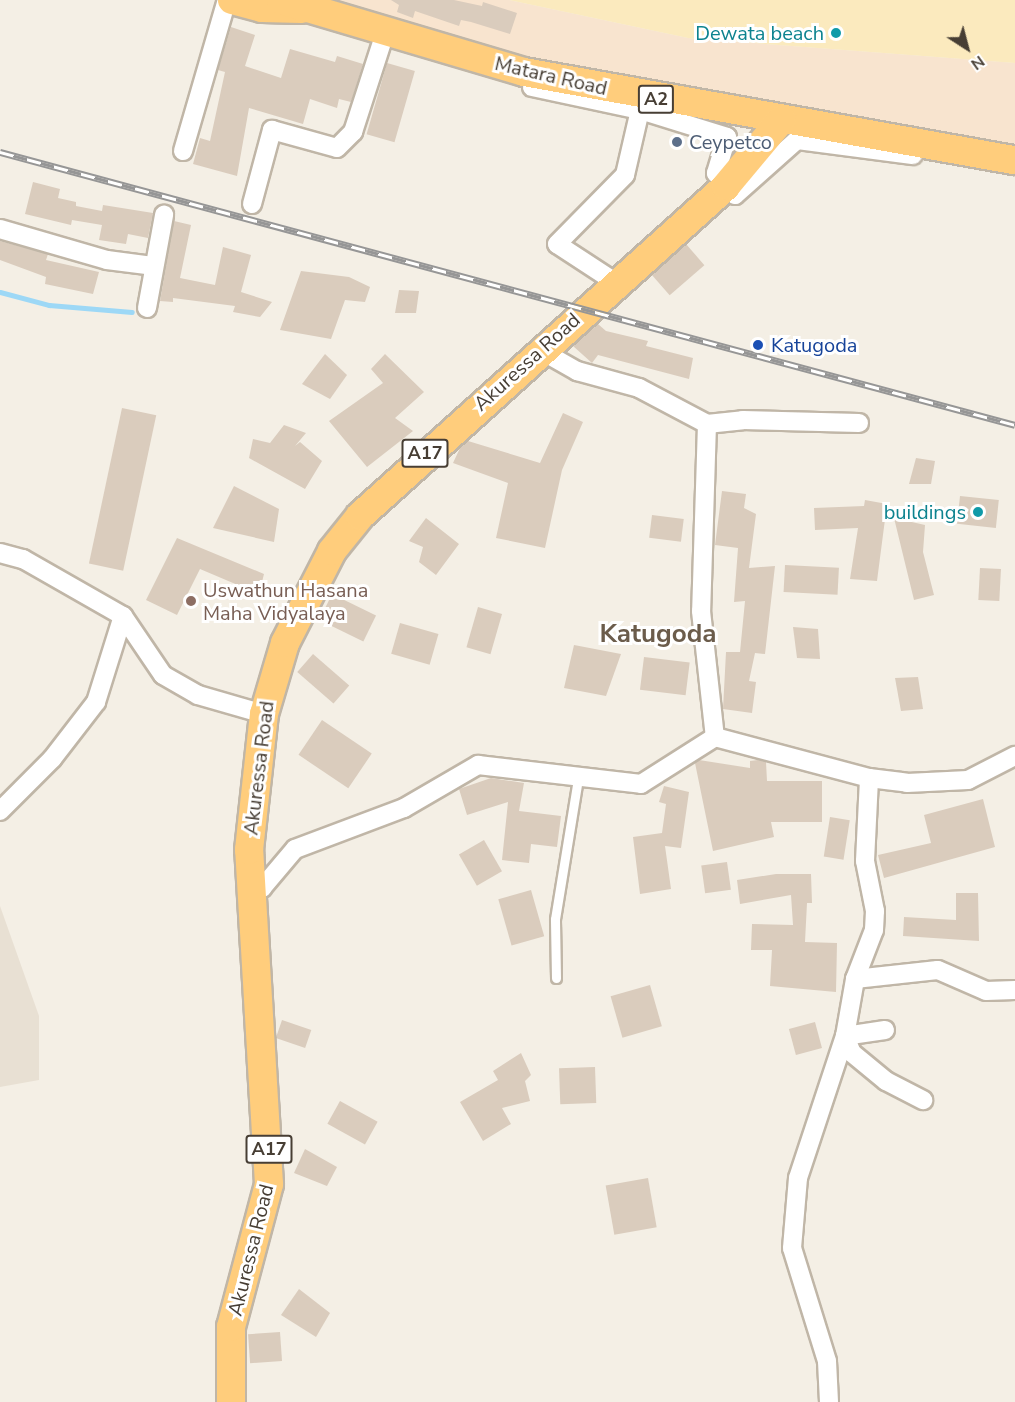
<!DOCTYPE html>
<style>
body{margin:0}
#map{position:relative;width:1015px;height:1402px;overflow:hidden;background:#f4efe5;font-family:"Nunito Sans",sans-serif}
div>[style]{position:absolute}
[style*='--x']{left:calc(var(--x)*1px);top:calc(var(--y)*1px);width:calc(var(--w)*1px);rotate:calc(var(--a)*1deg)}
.residential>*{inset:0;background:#e8e0d3}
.commercial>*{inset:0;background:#f8e4cf}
.sand>*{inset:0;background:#fbeabe}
.stream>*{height:5px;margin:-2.5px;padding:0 2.5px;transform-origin:2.5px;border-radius:2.5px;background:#9dd8f6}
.building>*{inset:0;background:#daccbd;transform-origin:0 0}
.roads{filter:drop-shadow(2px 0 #c0b6a7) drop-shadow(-2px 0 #c0b6a7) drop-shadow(0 2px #c0b6a7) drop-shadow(0 -2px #c0b6a7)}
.service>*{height:9px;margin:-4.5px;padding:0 4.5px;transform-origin:4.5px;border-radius:4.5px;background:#fff}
.minor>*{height:18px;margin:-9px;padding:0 9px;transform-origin:9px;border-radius:9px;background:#fff}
.trunk>*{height:28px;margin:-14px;padding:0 14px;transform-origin:14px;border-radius:14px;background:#ffcd7c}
.rail>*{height:7px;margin-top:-3.5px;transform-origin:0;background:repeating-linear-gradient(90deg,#fff 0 14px,#969696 0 28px);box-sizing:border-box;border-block:2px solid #969696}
.dots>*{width:16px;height:16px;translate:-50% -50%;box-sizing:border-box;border:3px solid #fff;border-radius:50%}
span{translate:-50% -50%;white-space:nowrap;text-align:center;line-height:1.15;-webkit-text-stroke:6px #fff;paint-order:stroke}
.shield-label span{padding:2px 4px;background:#fff;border:2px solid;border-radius:4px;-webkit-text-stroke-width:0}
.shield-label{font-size:18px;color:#473e34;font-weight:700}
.culture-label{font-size:20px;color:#0d838f}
.right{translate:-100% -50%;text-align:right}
.street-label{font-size:20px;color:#473e34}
.service-label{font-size:20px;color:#4e5e75}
.left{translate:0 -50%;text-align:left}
.transit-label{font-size:20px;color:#164399}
.education-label{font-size:20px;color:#785e54}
.district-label{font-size:26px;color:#6b5c4b;font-weight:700}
.north{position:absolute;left:937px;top:18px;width:60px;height:60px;-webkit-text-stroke:4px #fff;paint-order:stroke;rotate:144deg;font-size:16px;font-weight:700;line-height:24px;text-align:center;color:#473e34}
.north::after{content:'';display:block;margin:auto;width:21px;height:27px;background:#473e34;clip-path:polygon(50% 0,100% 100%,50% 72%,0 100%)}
</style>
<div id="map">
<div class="residential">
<div style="clip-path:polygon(0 906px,39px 1016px,39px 1080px,0 1087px)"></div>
</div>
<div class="commercial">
<div style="clip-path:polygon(281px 0,509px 0,688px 38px,1015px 63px,1015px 160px,782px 119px)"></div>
</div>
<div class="sand">
<div style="clip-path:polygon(509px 0,1015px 0,1015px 63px,688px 38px)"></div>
</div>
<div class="stream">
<div style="--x:0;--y:292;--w:51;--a:14.9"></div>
<div style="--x:49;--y:305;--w:83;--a:4.8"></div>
</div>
<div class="building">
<div style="clip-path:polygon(391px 0,454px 0,482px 6px,483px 2px,517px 13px,510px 34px,471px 22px,461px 20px,459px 26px,415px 11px,413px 18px,397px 12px,399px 5px)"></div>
<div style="clip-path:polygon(231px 27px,255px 35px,245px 66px,281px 78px,290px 49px,335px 62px,337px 56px,363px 64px,351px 102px,339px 99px,337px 108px,310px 99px,303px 124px,249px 108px,237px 176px,193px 164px,200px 138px,210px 141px,225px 72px,218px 70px)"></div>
<div style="left:387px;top:63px;width:29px;height:74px;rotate:16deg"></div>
<div style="clip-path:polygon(33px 182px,60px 189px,58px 198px,76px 202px,76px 206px,102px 211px,103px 205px,153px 213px,148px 238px,128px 234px,126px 244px,99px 240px,102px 225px,72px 220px,71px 225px,25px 214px)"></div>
<div style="clip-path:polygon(174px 221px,191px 225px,180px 278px,215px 285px,223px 247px,251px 255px,241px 292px,272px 302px,260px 317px,233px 312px,235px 306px,173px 298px,173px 302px,160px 301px)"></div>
<div style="clip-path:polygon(0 241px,48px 254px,46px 260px,99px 272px,93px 294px,45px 284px,46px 277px,0 260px)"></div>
<div style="left:686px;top:244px;width:28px;height:46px;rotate:49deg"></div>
<div style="clip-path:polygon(301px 271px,349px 277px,370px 287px,365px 302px,345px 300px,331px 339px,280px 330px)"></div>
<div style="clip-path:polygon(399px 290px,419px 291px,416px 313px,395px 313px)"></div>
<div style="clip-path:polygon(598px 324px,606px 331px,648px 341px,646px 346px,693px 358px,689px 379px,598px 355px,592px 363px,573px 346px)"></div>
<div style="clip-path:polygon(325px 354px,347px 375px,330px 399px,302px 384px)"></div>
<div style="clip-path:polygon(385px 354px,424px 392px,395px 418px,413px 431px,367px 467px,329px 421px,383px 383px,371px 369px)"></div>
<div style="left:122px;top:408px;width:35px;height:159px;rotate:12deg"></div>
<div style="clip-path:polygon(563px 413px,583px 422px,562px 470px,545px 548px,496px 538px,508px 483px,453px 463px,460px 448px,468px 441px,540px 463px)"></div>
<div style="clip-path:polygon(284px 425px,306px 433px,295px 446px,300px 442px,322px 461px,305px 489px,249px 458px,253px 439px,270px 443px)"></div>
<div style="clip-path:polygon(916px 458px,935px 461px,931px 484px,909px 484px)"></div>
<div style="clip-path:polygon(234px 486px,279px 509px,274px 542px,213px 528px)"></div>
<div style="clip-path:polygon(722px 491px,746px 494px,744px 508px,756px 514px,749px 568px,775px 566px,765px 654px,755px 653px,749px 681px,756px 682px,752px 713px,723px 709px,726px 652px,740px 652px,745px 601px,734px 602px,738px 548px,715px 545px)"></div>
<div style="left:960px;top:496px;width:39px;height:28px;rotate:6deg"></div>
<div style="clip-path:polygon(865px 500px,887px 504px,877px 581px,850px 579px,858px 528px,815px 530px,814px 508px,864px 506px)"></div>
<div style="left:652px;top:515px;width:32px;height:23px;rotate:7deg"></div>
<div style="clip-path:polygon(426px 518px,459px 544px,436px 575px,419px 562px,423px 547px,409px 541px)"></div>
<div style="clip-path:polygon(894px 518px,925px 525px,923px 552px,934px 595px,914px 600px)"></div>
<div style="clip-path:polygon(177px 538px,264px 574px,259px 594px,200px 569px,177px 615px,146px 600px)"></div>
<div style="left:785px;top:565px;width:54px;height:27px;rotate:3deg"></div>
<div style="left:980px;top:568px;width:21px;height:32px;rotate:3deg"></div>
<div style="left:332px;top:594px;width:49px;height:29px;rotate:26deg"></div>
<div style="left:478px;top:607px;width:25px;height:42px;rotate:16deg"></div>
<div style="left:400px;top:623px;width:40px;height:32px;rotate:16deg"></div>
<div style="clip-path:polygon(793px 627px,818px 629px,820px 659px,797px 658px)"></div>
<div style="clip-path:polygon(574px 645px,621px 654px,606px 696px,564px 688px)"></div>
<div style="left:313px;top:654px;width:48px;height:24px;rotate:41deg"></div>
<div style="left:644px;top:657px;width:46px;height:33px;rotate:7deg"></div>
<div style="clip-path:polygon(918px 677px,923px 709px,901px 711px,895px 678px)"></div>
<div style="left:322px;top:720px;width:60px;height:42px;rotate:34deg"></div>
<div style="clip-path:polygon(699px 760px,750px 768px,750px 761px,758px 760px,766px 762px,767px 781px,822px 781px,822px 822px,771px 822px,774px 837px,713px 851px,695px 763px)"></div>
<div style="clip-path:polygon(491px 778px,524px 783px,519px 811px,561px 816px,557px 847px,531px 844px,529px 863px,502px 860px,508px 802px,467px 815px,459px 789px)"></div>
<div style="clip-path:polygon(664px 786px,689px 792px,681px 848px,665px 846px,671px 889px,640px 894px,633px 837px,662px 833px,666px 804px,659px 802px)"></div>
<div style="clip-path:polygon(983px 799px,995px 847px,884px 878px,878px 855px,931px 843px,924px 815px)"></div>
<div style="left:830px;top:817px;width:20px;height:40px;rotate:9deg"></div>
<div style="left:484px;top:840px;width:36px;height:29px;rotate:60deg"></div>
<div style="left:727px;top:862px;width:28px;height:26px;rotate:82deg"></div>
<div style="clip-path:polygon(776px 874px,811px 874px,812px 903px,807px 903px,805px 942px,837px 943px,836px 992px,770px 986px,772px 950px,751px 950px,752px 924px,793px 925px,791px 895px,740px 904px,737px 880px)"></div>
<div style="left:531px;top:890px;width:48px;height:34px;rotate:74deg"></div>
<div style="clip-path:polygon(956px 893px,978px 893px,979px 941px,903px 936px,904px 917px,956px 920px)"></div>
<div style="left:650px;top:985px;width:43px;height:41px;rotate:74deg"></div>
<div style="left:282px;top:1020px;width:31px;height:19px;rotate:19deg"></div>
<div style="left:815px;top:1022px;width:27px;height:27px;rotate:75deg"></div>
<div style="clip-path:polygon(521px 1053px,531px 1075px,525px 1081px,530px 1101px,502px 1108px,511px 1124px,483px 1141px,460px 1102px,498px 1080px,493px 1071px)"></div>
<div style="left:595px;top:1067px;width:36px;height:36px;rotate:88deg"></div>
<div style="left:340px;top:1101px;width:43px;height:26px;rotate:29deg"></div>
<div style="clip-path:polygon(305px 1149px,337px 1167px,327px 1186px,294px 1173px)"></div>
<div style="left:648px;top:1178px;width:50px;height:43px;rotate:80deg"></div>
<div style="clip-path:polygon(299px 1289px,330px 1313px,316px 1337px,281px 1315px)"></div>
<div style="left:280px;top:1332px;width:29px;height:32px;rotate:86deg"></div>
</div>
<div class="roads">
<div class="service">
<div style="--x:556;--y:978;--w:59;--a:-91"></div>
<div style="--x:555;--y:919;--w:143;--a:-80.7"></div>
</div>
<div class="minor">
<div style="--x:532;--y:87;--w:110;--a:12"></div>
<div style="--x:640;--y:110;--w:91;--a:17.2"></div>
<div style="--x:727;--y:137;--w:38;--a:107"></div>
<div style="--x:716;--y:173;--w:29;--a:49"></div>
<div style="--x:735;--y:195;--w:83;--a:-41.6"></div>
<div style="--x:797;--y:140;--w:117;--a:7.4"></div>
<div style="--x:183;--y:151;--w:157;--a:-73.8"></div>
<div style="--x:252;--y:204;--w:77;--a:-74.9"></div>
<div style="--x:272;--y:130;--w:67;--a:15.5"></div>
<div style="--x:337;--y:148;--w:23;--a:-45"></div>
<div style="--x:353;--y:132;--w:104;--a:-72.1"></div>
<div style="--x:385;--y:33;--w:13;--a:18"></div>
<div style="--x:0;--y:229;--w:111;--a:16.2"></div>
<div style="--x:107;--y:260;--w:46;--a:7.4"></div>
<div style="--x:615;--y:282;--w:69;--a:-146.8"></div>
<div style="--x:557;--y:244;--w:97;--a:-45.4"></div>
<div style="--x:625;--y:175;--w:67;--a:-77"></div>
<div style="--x:147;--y:308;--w:95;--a:-79.6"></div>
<div style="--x:540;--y:350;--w:43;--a:29.6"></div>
<div style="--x:577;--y:371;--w:64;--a:15.3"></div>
<div style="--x:639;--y:388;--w:77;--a:27.9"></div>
<div style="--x:707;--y:424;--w:36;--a:-6"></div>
<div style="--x:743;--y:420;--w:116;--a:1.5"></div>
<div style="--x:707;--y:424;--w:187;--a:91.8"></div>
<div style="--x:701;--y:611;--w:127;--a:83.7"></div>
<div style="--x:0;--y:553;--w:24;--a:15"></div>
<div style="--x:23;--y:559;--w:115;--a:29.7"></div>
<div style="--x:123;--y:616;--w:71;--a:55.9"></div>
<div style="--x:163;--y:675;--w:40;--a:29.7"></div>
<div style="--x:198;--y:695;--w:69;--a:16.1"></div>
<div style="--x:0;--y:811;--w:74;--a:-45"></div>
<div style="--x:52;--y:759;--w:72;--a:-52.3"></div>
<div style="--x:96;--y:702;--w:90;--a:-72.6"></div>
<div style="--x:249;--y:892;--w:14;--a:-17"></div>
<div style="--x:262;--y:888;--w:51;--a:-49.8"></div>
<div style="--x:295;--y:849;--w:116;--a:-20.6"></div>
<div style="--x:404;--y:808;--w:86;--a:-30.2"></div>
<div style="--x:478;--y:765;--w:164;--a:6.6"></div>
<div style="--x:641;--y:784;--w:88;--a:-32.4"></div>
<div style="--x:715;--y:737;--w:159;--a:14.9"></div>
<div style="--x:869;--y:778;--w:38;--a:7"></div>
<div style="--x:907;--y:783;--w:61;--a:-2.8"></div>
<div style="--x:968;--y:780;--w:53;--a:-27.1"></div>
<div style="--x:855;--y:979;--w:83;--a:-6.2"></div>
<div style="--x:938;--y:970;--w:52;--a:23.6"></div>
<div style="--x:986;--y:991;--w:29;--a:-2"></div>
<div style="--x:885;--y:1030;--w:40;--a:171.5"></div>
<div style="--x:845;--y:1036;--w:18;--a:68"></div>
<div style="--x:852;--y:1053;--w:44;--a:39.5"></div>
<div style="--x:886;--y:1081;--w:42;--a:27.2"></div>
<div style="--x:829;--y:1402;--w:41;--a:-92.8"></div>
<div style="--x:827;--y:1361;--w:118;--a:-107.2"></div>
<div style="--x:792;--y:1248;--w:70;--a:-85.1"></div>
<div style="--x:798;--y:1178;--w:150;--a:-71.7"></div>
<div style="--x:845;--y:1036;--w:58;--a:-80"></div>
<div style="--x:855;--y:979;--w:53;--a:-68.8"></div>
<div style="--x:874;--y:930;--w:19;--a:-87"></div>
<div style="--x:875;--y:911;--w:51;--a:-101.3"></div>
<div style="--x:865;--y:861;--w:83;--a:-87.2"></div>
</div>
<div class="trunk">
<div style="--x:232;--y:0;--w:31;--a:15"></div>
<div style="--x:262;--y:8;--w:40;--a:1.4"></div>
<div style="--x:281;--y:0;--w:253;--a:16.5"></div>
<div style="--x:524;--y:72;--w:499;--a:10.2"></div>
<div style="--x:231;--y:1402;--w:75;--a:-90"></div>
<div style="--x:231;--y:1327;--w:148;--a:-75.1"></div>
<div style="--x:269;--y:1184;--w:335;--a:-93.4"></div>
<div style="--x:249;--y:850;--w:137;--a:-83.7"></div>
<div style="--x:264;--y:714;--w:74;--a:-73.5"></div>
<div style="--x:285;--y:643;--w:103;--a:-62.9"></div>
<div style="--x:332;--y:551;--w:45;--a:-51.3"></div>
<div style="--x:360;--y:516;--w:493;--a:-42"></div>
<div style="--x:726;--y:186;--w:87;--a:-50.1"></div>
</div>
</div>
<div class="rail">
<div style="--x:0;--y:152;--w:1051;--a:15.05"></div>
</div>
<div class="dots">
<div style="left:836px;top:33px;background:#0f9aa8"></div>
<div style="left:677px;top:142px;background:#5c6f8a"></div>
<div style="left:758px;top:345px;background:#1a4fb4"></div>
<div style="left:978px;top:512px;background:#0f9aa8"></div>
<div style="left:191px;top:601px;background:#8d6e63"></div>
</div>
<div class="shield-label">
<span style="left:656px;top:99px">A2</span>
<span style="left:425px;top:453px">A17</span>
<span style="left:269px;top:1149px">A17</span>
</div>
<div class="culture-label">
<span class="right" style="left:824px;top:33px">Dewata beach</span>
<span class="right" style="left:966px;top:512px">buildings</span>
</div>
<div class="street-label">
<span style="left:551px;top:76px;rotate:13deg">Matara Road</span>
<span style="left:527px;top:362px;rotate:-42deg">Akuressa Road</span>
<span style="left:259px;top:768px;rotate:-83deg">Akuressa Road</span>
<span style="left:251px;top:1250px;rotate:-76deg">Akuressa Road</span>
</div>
<div class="service-label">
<span class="left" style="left:689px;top:142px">Ceypetco</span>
</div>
<div class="transit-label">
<span class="left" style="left:771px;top:345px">Katugoda</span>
</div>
<div class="education-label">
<span class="left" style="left:203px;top:602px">Uswathun Hasana<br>Maha Vidyalaya</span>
</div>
<div class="district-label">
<span style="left:658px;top:634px">Katugoda</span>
</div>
<div class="north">N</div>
</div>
